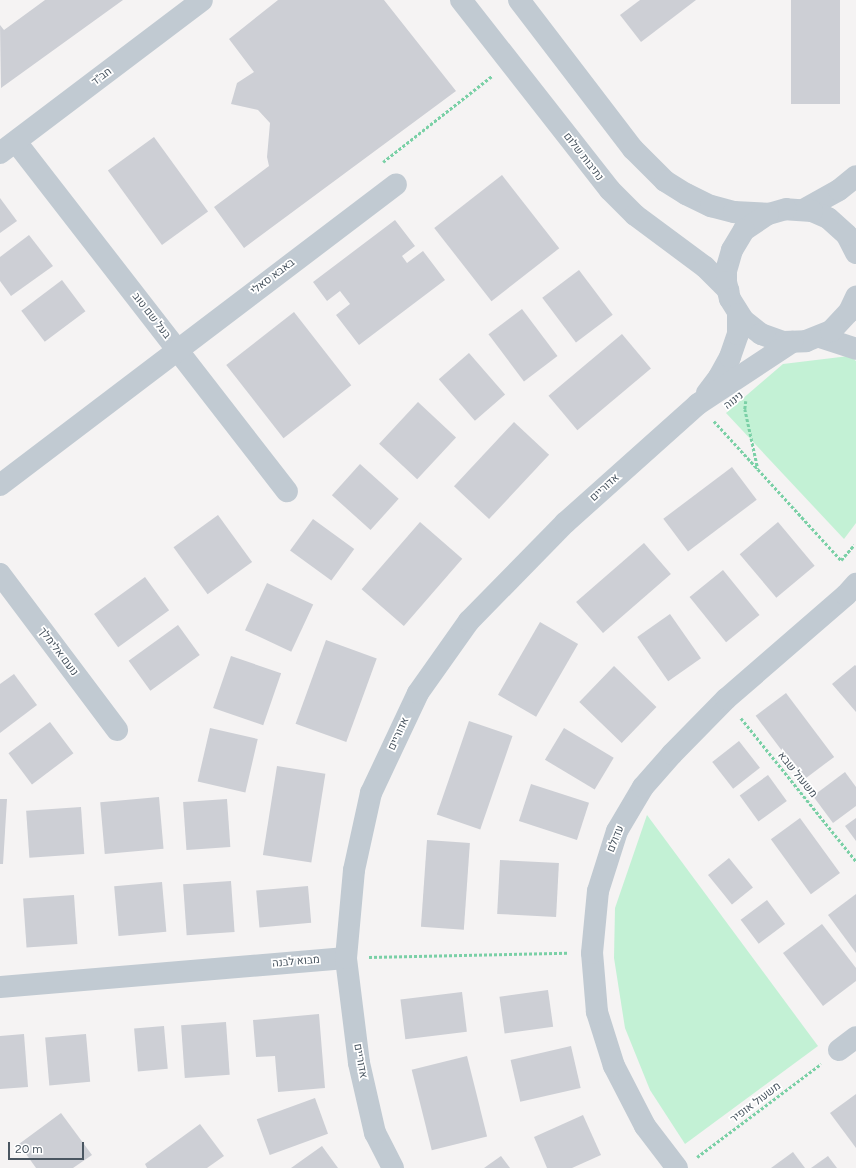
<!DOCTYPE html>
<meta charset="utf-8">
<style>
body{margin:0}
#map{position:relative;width:856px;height:1168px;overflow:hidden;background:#f5f3f3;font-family:Figtree,Heebo,sans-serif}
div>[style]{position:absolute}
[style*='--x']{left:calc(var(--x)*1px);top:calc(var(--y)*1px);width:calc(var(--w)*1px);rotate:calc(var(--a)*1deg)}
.green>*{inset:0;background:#c3f1d5}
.building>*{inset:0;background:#cdcfd5;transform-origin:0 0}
.path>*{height:2.5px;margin-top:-1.25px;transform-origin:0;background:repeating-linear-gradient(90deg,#7ad0a6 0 3px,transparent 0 5px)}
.minor>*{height:22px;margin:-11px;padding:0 11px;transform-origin:11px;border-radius:11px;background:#c1cad2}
.tertiary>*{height:22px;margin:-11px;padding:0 11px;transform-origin:11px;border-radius:11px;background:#c1cad2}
span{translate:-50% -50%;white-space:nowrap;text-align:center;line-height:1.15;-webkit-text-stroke:3.5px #fff;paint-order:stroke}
.street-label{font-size:11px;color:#4a5661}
.scale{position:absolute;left:8px;top:1142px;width:76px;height:18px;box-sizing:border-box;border:2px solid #4a5661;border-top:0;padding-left:5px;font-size:12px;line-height:14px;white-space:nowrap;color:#4a5661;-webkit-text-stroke:3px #fff;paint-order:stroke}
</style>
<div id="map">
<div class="green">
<div style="clip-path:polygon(849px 356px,856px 361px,856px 523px,844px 539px,726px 413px,783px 364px)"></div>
<div style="clip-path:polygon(647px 815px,818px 1046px,685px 1144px,650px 1090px,625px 1028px,614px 958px,615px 908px)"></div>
</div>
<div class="building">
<div style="clip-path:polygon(45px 0,123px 0,1px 88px,0 25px,4px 30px)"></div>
<div style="clip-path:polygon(278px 0,384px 0,456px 91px,244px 248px,214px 207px,269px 166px,267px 157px,270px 123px,258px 110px,231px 104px,237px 83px,254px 72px,229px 39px)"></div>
<div style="clip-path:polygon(640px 0,696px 0,641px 42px,620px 15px)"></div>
<div style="left:791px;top:0;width:49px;height:104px"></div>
<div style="left:154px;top:137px;width:92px;height:57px;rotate:54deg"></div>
<div style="left:502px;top:175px;width:93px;height:86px;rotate:52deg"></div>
<div style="clip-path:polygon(0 198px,17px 221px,0 233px)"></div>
<div style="clip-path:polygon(395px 220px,415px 246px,402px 256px,407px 263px,423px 251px,445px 280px,359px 345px,336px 315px,350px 304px,340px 291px,327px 301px,313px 282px)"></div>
<div style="clip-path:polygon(29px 235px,53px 266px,11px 296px,0 281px,0 257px)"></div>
<div style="left:579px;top:270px;width:56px;height:46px;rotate:53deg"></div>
<div style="left:62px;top:280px;width:39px;height:51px;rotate:53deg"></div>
<div style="left:522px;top:309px;width:59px;height:42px;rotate:53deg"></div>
<div style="left:294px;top:312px;width:93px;height:86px;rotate:52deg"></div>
<div style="left:622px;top:334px;width:45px;height:96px;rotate:50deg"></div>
<div style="left:469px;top:353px;width:55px;height:40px;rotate:49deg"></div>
<div style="left:418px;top:402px;width:52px;height:57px;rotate:43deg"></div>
<div style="left:514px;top:422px;width:48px;height:88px;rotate:43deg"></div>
<div style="left:360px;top:464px;width:52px;height:42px;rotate:42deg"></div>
<div style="left:732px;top:467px;width:41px;height:86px;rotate:53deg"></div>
<div style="left:218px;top:515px;width:58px;height:55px;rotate:54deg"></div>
<div style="left:313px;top:519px;width:51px;height:39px;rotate:36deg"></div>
<div style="left:420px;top:522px;width:56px;height:89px;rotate:41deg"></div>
<div style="left:778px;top:522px;width:57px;height:50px;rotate:50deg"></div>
<div style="left:644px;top:543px;width:41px;height:90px;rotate:49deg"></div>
<div style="left:723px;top:570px;width:58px;height:43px;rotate:51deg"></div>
<div style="left:145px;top:577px;width:41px;height:63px;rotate:54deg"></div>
<div style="left:267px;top:583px;width:51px;height:52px;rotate:25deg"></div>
<div style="left:670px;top:614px;width:54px;height:40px;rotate:55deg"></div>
<div style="left:540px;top:622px;width:44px;height:84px;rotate:30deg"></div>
<div style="left:178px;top:625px;width:37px;height:61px;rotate:54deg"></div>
<div style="left:326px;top:640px;width:54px;height:89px;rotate:20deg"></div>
<div style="left:231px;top:656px;width:53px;height:55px;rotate:19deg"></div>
<div style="clip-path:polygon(855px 665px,856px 666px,856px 712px,832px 684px)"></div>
<div style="left:614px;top:666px;width:59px;height:50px;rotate:44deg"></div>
<div style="clip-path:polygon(14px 674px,37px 705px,0 733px,0 684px)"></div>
<div style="left:786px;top:693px;width:80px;height:38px;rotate:53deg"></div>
<div style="left:469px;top:721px;width:46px;height:99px;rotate:19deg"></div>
<div style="left:50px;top:722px;width:39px;height:52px;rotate:53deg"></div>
<div style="left:210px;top:728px;width:49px;height:55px;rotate:13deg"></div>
<div style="left:564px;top:728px;width:58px;height:37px;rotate:31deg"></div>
<div style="left:739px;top:741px;width:34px;height:34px;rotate:52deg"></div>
<div style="left:277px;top:766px;width:49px;height:90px;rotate:9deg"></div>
<div style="clip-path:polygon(845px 772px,856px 787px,856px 806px,833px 823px,813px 796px)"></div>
<div style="left:768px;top:775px;width:32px;height:35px;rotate:54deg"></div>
<div style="left:531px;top:784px;width:61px;height:39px;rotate:18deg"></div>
<div style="left:159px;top:797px;width:52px;height:59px;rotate:85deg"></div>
<div style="clip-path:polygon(0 799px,7px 799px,3px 864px,0 864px)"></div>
<div style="left:227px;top:799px;width:48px;height:44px;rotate:86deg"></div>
<div style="left:81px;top:807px;width:47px;height:55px;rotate:86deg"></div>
<div style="left:800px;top:818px;width:68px;height:36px;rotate:54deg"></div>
<div style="clip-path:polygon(856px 818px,856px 841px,845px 826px)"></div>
<div style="left:427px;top:840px;width:43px;height:87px;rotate:4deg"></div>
<div style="left:729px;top:858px;width:38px;height:27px;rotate:51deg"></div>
<div style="left:500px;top:860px;width:59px;height:54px;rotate:3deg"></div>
<div style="left:231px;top:881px;width:51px;height:48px;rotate:86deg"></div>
<div style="left:162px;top:882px;width:50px;height:48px;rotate:85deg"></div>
<div style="left:308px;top:886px;width:37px;height:52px;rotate:85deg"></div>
<div style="clip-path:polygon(856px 894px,856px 953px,828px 915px)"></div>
<div style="left:74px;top:895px;width:49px;height:51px;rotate:86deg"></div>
<div style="left:767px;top:900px;width:30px;height:33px;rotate:53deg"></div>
<div style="clip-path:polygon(822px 924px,856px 968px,856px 981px,823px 1006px,783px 953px)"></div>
<div style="left:548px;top:990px;width:37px;height:49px;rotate:82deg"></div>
<div style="left:462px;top:992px;width:40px;height:62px;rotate:83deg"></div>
<div style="clip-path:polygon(319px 1014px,325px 1088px,278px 1092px,275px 1056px,256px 1057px,253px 1020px)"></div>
<div style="left:226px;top:1022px;width:53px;height:45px;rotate:86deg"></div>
<div style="left:164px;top:1026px;width:43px;height:30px;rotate:85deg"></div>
<div style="clip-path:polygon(24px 1034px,28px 1087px,0 1089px,0 1036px)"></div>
<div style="left:86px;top:1034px;width:48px;height:41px;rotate:85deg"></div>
<div style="left:571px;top:1046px;width:43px;height:62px;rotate:77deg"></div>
<div style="left:467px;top:1056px;width:83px;height:57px;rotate:76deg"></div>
<div style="clip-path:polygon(856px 1094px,856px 1148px,830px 1113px)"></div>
<div style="left:315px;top:1098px;width:38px;height:62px;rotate:70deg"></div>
<div style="clip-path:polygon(61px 1113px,92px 1155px,73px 1168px,36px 1168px,19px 1144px)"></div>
<div style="clip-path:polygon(583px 1115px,601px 1155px,572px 1168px,547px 1168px,534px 1137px)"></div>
<div style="clip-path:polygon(200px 1124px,224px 1156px,207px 1168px,147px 1168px,145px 1164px)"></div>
<div style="clip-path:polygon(322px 1146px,338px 1168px,291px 1168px)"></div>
<div style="clip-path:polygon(793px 1152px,805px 1168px,771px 1168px)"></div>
<div style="clip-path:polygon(501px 1156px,510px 1168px,484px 1168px)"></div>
<div style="clip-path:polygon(828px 1156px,837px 1168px,811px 1168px)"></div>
</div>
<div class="path">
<div style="--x:383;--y:162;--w:139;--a:-38.3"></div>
<div style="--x:746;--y:401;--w:8;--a:97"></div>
<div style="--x:745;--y:409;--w:61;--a:77.8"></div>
<div style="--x:714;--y:421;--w:188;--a:47.6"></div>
<div style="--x:841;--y:560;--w:20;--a:-49"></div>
<div style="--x:741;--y:718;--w:184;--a:51.2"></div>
<div style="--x:369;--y:957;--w:199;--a:-1.2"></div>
<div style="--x:697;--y:1157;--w:155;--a:-36.9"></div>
</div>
<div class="minor">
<div style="--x:461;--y:0;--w:241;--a:51.9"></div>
<div style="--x:610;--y:190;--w:35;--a:45"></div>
<div style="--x:635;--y:215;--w:87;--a:36.6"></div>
<div style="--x:705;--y:267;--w:33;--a:45"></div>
<div style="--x:519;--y:0;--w:188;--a:52.6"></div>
<div style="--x:633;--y:149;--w:45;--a:45"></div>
<div style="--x:665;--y:181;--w:25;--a:32"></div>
<div style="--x:686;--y:194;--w:28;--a:26"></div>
<div style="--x:711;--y:206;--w:24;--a:15"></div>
<div style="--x:734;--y:212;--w:34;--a:3"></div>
<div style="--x:16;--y:142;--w:442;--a:52.2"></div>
<div style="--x:0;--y:153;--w:253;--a:-37.1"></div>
<div style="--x:820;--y:337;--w:38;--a:18"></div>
<div style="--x:0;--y:485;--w:497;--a:-37.2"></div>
<div style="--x:0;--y:574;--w:195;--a:53.1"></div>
<div style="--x:0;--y:987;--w:347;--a:-4.8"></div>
<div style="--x:839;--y:1050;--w:21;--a:-37"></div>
<div style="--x:677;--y:1168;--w:53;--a:-127.3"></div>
<div style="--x:645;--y:1126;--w:68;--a:-117.3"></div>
<div style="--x:614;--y:1066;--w:57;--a:-107.5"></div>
<div style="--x:597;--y:1012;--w:59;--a:-94.8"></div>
<div style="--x:592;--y:953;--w:62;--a:-84.5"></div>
<div style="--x:598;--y:891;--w:63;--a:-72.4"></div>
<div style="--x:617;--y:831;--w:51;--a:-59.4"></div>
<div style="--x:643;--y:787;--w:44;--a:-48.7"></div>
<div style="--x:672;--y:754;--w:77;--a:-45.5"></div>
<div style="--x:726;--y:699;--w:159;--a:-40.9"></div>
<div style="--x:846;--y:595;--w:15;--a:-48"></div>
</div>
<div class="tertiary">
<div style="--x:803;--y:210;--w:41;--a:-29.1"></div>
<div style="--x:839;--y:190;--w:22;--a:-39"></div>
<div style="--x:856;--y:253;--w:20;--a:-117"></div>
<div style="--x:847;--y:235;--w:25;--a:-138"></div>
<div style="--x:828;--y:218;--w:17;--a:-156"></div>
<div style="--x:812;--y:211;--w:26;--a:-176"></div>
<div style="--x:786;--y:209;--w:19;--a:164"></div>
<div style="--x:768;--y:214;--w:29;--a:146"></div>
<div style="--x:744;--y:230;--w:23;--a:121"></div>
<div style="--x:732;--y:250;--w:22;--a:106"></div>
<div style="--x:726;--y:271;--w:11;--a:90"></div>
<div style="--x:726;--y:282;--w:17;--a:77"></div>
<div style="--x:730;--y:299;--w:25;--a:58"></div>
<div style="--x:743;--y:320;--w:23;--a:38"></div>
<div style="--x:761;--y:334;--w:23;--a:20"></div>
<div style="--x:783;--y:342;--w:23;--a:-2"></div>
<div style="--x:806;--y:341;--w:27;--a:-22"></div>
<div style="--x:831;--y:331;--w:26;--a:-47"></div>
<div style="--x:849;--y:312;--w:17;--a:-65"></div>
<div style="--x:707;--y:393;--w:20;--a:-53"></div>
<div style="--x:719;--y:377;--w:23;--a:-61"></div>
<div style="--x:730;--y:357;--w:24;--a:-71"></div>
<div style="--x:738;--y:334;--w:20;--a:-90"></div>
<div style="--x:393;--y:1168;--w:39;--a:-117"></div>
<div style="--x:375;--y:1133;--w:72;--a:-102.9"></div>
<div style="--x:359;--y:1063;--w:106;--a:-97.1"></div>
<div style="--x:346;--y:958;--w:88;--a:-84.8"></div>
<div style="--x:354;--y:870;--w:79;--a:-77.6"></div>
<div style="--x:371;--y:793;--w:110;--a:-64.8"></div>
<div style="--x:418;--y:693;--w:88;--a:-54.7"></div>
<div style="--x:469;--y:621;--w:137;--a:-45.6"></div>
<div style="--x:565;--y:523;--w:178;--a:-41.8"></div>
<div style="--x:698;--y:404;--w:113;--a:-33.4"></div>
</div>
<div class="street-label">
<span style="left:102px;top:77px;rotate:-37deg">חב"ד</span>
<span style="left:583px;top:157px;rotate:52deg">נתיבות שלום</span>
<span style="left:273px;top:277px;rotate:-37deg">באבא סאלי</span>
<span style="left:151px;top:316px;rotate:52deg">בעל שם טוב</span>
<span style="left:734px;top:401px;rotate:-38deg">נינוה</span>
<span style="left:605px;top:488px;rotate:-42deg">אדוריים</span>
<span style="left:58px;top:652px;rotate:53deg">נועם אלימלך</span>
<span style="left:399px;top:734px;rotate:-65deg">אדוריים</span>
<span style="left:797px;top:775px;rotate:51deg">משעול שבא</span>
<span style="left:616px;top:839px;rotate:-68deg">עדולם</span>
<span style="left:296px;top:962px;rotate:-5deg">מבוא לבנה</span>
<span style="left:360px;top:1061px;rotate:80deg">אדוריים</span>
<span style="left:756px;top:1103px;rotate:-37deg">משעול אופיר</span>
</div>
<div class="scale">20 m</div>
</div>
